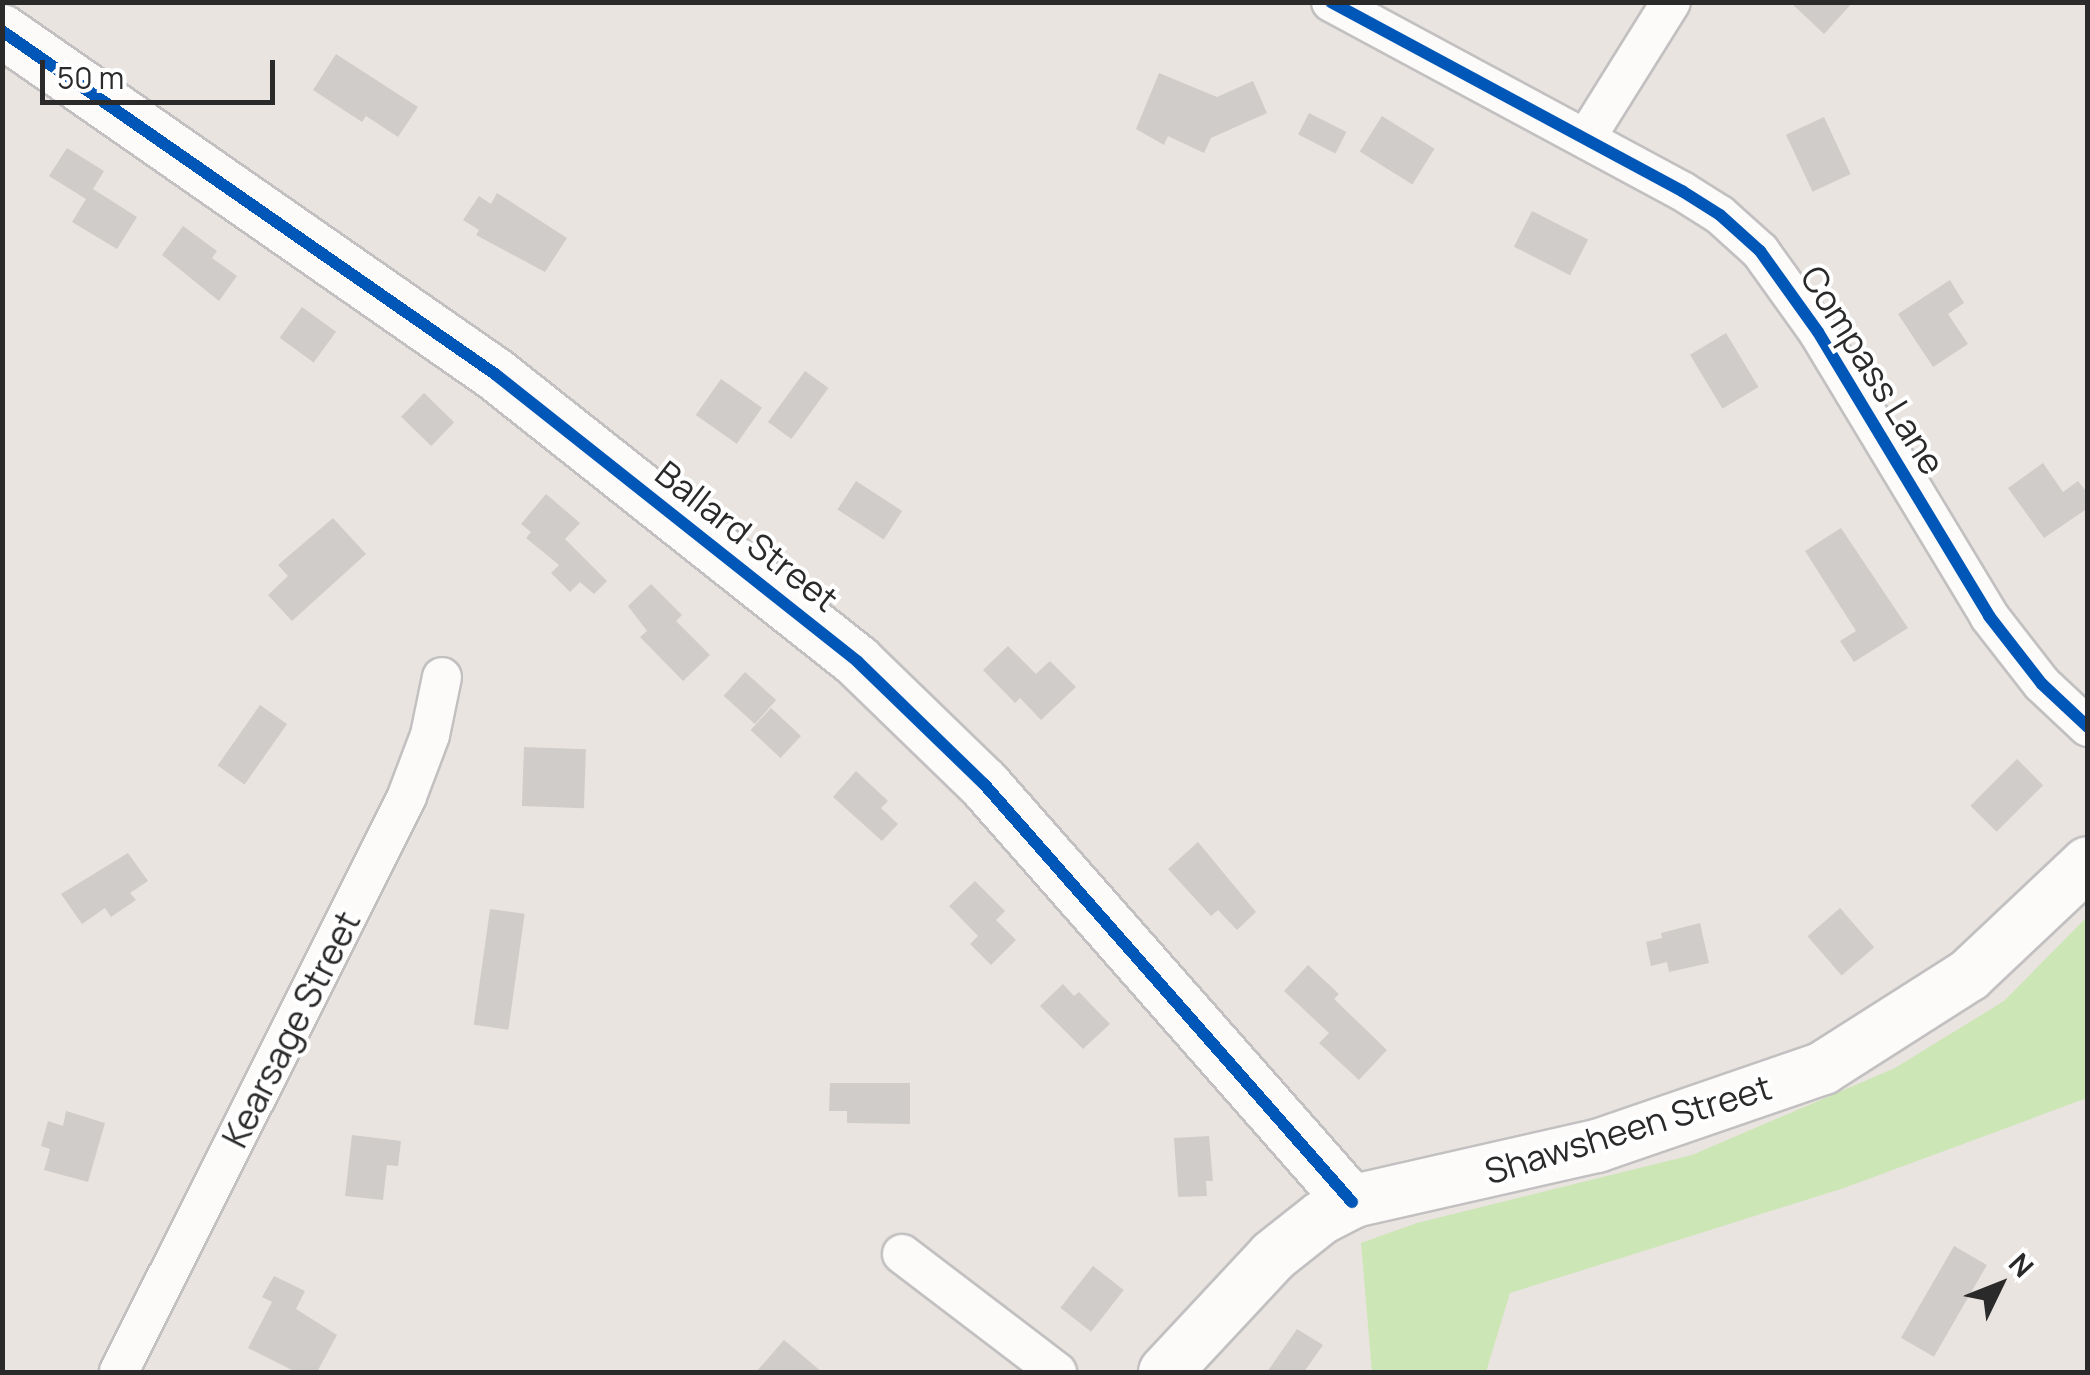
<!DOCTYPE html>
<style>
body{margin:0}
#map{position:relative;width:2090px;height:1375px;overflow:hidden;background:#e9e4df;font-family:Manrope,sans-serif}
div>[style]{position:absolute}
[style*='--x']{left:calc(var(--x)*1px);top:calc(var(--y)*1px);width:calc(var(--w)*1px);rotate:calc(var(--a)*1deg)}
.green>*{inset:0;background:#cce6b5}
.building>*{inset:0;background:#d0ccc9;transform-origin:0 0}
.roads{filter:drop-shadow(2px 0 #c2c0c1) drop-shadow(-2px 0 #c2c0c1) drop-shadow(0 2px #c2c0c1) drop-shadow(0 -2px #c2c0c1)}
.street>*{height:38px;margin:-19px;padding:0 19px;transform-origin:19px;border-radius:19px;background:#fcfbfa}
.secondary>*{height:52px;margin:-26px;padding:0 26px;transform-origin:26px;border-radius:26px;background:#fcfbfa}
.cycleway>*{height:12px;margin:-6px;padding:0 6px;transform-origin:6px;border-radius:6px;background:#0057b8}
span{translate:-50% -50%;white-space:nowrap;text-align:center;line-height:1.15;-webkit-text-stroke:8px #fff;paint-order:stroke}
.street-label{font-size:35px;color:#2a2a2a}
.frame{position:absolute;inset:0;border:5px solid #2a2a2a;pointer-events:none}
.north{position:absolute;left:1950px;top:1235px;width:100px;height:100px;-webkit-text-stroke:8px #fff;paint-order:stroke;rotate:47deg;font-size:28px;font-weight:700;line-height:40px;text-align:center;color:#2a2a2a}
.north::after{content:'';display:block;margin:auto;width:35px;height:45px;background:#2a2a2a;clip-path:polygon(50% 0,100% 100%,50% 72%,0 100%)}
.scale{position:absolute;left:40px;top:60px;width:235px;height:45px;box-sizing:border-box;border:5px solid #2a2a2a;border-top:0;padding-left:12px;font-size:30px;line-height:35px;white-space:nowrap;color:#2a2a2a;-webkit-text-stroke:8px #fff;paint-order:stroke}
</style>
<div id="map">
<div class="green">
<div style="clip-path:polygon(2087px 917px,2087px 1098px,1844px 1188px,1510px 1293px,1486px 1372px,1372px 1372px,1361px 1243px,1417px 1223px,1692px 1155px,1895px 1068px,2004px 1001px)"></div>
</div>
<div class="building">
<div style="clip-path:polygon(1790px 2px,1853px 2px,1824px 34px)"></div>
<div style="clip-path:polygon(336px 54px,418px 107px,398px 137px,366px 116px,362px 122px,313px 90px)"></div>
<div style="clip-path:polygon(1159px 73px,1217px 97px,1253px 81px,1267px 113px,1211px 138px,1204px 153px,1168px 136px,1164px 145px,1136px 129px)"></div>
<div style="left:1309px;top:113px;width:42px;height:24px;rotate:27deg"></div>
<div style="left:1382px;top:116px;width:62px;height:42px;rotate:32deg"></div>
<div style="left:1824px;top:117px;width:63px;height:42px;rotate:65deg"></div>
<div style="clip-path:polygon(67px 148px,104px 171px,93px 189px,137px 217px,117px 249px,72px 222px,86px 199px,49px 176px)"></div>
<div style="clip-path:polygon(497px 193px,567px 238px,545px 272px,476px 235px,479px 230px,463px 220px,479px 196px,491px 204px)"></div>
<div style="left:1532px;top:211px;width:63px;height:40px;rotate:27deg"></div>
<div style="clip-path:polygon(183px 226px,217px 251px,212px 258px,237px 276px,219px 301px,162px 255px)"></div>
<div style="clip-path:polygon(1950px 280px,1964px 303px,1948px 314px,1968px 344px,1933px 367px,1898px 314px)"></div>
<div style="left:302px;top:307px;width:42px;height:38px;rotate:36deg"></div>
<div style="left:1726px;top:333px;width:63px;height:42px;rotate:59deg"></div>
<div style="left:805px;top:371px;width:29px;height:63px;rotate:36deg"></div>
<div style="left:721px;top:379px;width:50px;height:44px;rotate:35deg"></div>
<div style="left:424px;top:393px;width:42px;height:33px;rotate:44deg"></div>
<div style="clip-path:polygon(2043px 463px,2063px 492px,2078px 481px,2088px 494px,2088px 508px,2044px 538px,2008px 488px)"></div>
<div style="left:856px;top:481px;width:55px;height:34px;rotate:33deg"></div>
<div style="clip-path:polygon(546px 494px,580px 523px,565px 539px,607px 581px,594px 594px,580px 582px,570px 592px,551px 573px,559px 565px,526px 538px,531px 532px,521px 524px)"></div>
<div style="clip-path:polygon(333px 518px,366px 554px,292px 621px,268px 595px,288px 576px,278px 565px)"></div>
<div style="clip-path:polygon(1841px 528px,1908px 628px,1854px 662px,1840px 641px,1856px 631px,1805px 551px)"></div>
<div style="clip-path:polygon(651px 584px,682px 615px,676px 621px,710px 655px,683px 681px,640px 637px,647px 631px,628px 606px)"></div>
<div style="clip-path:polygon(1008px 646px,1036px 674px,1050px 661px,1076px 687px,1041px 720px,1020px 698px,1015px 703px,983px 670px)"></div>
<div style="left:745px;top:672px;width:42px;height:32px;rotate:42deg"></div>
<div style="left:260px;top:705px;width:33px;height:74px;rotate:35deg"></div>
<div style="left:771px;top:708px;width:41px;height:30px;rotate:43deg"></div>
<div style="left:524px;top:747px;width:62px;height:59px;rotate:2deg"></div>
<div style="left:2017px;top:759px;width:37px;height:66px;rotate:45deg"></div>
<div style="clip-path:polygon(856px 771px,888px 801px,881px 808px,898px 824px,882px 841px,833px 797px)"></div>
<div style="clip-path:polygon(1198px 842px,1256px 912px,1237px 930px,1218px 910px,1211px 916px,1168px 869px)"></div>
<div style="clip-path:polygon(128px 853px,148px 881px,130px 893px,136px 900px,111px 917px,105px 908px,82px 924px,61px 894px)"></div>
<div style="clip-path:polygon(975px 881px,1005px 911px,996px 920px,1016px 940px,991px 965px,970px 944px,978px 936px,949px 906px)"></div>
<div style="left:1840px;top:908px;width:52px;height:43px;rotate:49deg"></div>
<div style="left:490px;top:909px;width:35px;height:117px;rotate:8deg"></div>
<div style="clip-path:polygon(1700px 923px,1709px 963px,1669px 972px,1667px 962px,1651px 966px,1646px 942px,1662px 938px,1661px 933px)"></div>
<div style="clip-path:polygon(1308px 965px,1339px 994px,1334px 999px,1387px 1050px,1359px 1080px,1319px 1043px,1329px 1033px,1284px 991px)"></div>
<div style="clip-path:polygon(1063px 984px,1074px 996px,1079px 992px,1110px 1024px,1083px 1049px,1040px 1006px)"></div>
<div style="clip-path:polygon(830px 1083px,910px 1083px,910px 1124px,847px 1123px,847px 1111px,829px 1111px)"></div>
<div style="clip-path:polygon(66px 1111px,105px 1123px,88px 1182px,44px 1170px,50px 1149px,41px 1146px,48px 1121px,63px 1126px)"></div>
<div style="clip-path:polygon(352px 1135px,401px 1141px,398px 1166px,387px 1165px,383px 1200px,345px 1196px)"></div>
<div style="clip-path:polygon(1209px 1136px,1213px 1181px,1206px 1181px,1207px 1196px,1178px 1197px,1174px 1138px)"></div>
<div style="left:1954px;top:1246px;width:38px;height:106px;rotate:30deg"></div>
<div style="left:1093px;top:1266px;width:39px;height:53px;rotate:38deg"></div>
<div style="clip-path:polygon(274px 1276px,305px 1291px,296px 1309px,337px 1335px,317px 1372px,296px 1372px,248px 1348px,272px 1302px,262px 1297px)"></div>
<div style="clip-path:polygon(1297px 1329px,1323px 1345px,1304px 1372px,1267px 1372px)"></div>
<div style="clip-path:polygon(784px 1340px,822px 1372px,756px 1372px)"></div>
</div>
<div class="roads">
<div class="street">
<div style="--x:1331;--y:2;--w:399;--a:28.3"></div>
<div style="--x:1682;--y:191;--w:45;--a:32.3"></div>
<div style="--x:1720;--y:215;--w:54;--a:42"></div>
<div style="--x:1760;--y:251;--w:100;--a:54.4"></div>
<div style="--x:1818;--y:332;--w:332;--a:58.9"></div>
<div style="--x:1989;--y:616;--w:86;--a:52.1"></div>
<div style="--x:2042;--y:684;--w:63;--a:43.1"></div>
<div style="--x:1586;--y:138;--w:160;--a:-58"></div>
<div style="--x:902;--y:1254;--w:195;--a:37.3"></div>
<div style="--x:119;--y:1372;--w:644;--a:-63.43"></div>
<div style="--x:407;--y:796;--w:65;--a:-69.3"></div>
<div style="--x:430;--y:735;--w:59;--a:-78.3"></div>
</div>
<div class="secondary">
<div style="--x:2;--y:31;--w:601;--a:34.83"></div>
<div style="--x:495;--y:374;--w:463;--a:38.4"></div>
<div style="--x:858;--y:662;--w:175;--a:44.1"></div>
<div style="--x:984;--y:784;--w:557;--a:48.64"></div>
<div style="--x:1165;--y:1372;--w:158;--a:-47"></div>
<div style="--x:1273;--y:1256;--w:61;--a:-38.4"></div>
<div style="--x:1321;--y:1218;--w:37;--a:-27"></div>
<div style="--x:1354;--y:1201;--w:249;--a:-12.8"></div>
<div style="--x:1597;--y:1146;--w:239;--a:-19"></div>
<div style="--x:1823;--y:1068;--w:173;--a:-32.5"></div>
<div style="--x:1969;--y:975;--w:163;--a:-43.3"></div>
</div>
</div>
<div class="cycleway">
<div style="--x:1331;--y:2;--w:399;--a:28.3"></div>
<div style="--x:1682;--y:191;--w:45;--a:32.3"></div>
<div style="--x:1720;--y:215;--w:54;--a:42"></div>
<div style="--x:1760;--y:251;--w:100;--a:54.4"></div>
<div style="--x:1818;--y:332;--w:332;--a:58.9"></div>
<div style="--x:1989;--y:616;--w:86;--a:52.1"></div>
<div style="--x:2042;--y:684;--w:63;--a:43.1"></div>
<div style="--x:2;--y:31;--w:601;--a:34.83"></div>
<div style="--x:495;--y:374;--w:463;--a:38.4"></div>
<div style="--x:858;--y:662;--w:175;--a:44.1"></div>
<div style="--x:984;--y:784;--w:557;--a:48.64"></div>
</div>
<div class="street-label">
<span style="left:1873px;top:370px;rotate:58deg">Compass Lane</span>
<span style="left:747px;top:536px;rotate:38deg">Ballard Street</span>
<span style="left:291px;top:1029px;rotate:-63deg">Kearsage Street</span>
<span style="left:1628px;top:1129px;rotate:-17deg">Shawsheen Street</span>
</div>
<div class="frame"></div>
<div class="north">N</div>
<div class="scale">50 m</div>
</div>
